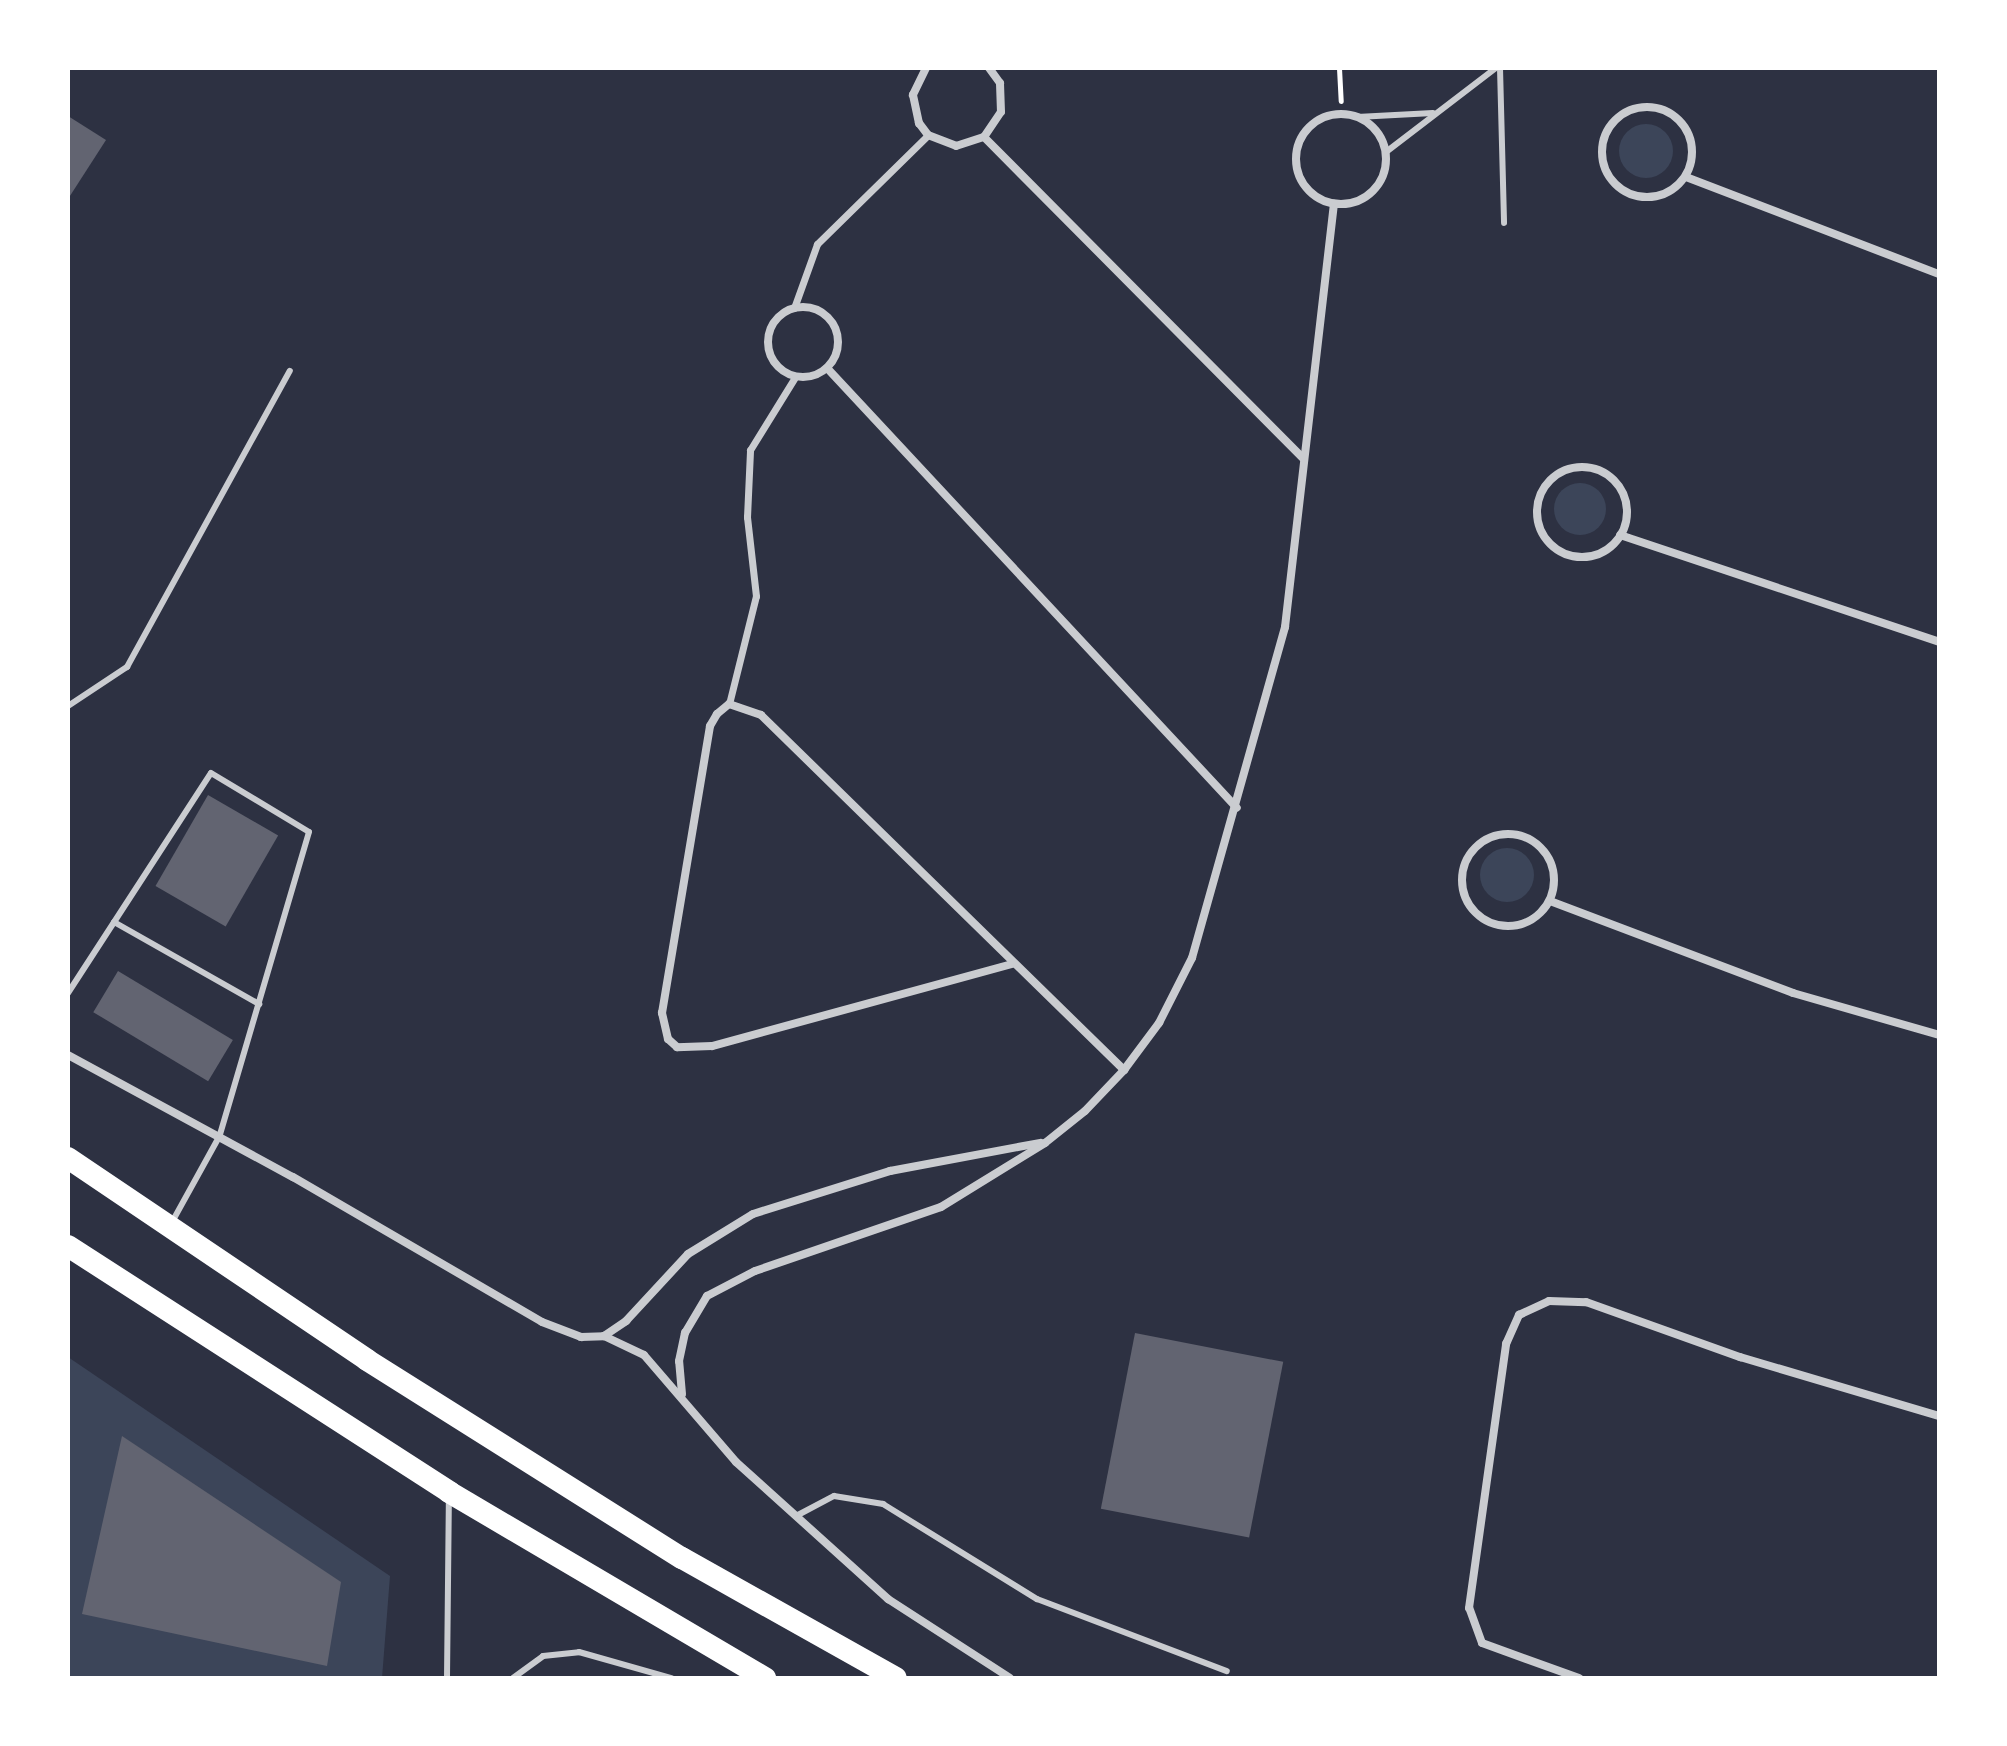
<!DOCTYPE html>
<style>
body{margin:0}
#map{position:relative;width:2007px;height:1746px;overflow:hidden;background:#2d3142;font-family:"Noto Sans",sans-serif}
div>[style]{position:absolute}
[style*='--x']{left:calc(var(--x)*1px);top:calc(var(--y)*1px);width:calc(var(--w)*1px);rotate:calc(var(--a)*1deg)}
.green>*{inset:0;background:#3c4559}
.round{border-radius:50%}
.building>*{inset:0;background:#626471;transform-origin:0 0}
.path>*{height:5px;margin:-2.5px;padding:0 2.5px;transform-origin:2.5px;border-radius:2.5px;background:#fff}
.service>*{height:6px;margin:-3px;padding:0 3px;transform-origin:3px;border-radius:3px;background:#caccd0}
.pedestrian>*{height:7px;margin:-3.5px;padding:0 3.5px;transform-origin:3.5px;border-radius:3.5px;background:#caccd0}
.minor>*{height:8px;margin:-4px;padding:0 4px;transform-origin:4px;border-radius:4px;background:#caccd0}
.minor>.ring{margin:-4px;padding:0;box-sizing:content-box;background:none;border:8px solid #caccd0;border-radius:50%}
.trunk>*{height:22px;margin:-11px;padding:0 11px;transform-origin:11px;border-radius:11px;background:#fff}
span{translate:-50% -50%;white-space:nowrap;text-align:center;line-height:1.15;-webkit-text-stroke:7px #fff;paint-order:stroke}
.frame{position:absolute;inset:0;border:70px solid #fff;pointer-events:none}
</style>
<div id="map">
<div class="green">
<div class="round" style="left:1619px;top:124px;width:54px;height:54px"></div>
<div class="round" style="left:1554px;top:483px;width:52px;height:52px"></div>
<div class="round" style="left:1480px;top:848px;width:54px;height:54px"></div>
<div style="clip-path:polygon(68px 1357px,390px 1576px,382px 1678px,68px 1678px)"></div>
</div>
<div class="building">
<div style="clip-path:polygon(68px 116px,106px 140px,68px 199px)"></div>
<div style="left:208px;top:795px;width:81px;height:105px;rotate:30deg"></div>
<div style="left:118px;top:971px;width:134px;height:48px;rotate:31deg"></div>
<div style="left:1135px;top:1333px;width:151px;height:179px;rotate:11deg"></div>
<div style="clip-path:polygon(122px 1436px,341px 1582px,327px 1666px,82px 1614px)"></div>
</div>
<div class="path">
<div style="--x:1339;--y:68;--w:33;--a:87"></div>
</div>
<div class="service">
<div style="--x:1500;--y:68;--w:155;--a:88.5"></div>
<div style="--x:1357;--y:117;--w:76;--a:-3"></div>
<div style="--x:1386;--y:152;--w:138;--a:-37.4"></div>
<div style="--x:68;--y:706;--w:71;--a:-33.5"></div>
<div style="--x:127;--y:667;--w:338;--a:-61.2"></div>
<div style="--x:114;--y:922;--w:167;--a:29.5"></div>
<div style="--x:68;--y:993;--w:262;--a:-57"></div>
<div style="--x:211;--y:773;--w:114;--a:31"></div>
<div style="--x:309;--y:832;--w:318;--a:106.4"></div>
<div style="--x:219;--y:1137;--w:97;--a:118.9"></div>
<div style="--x:796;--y:1516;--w:43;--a:-27.8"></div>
<div style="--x:834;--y:1496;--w:50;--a:9.3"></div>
<div style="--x:883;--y:1504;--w:181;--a:31.7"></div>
<div style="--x:1037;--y:1599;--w:203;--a:20.8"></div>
<div style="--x:447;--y:1678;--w:179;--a:-89.4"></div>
<div style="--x:513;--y:1678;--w:37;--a:-36"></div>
<div style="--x:543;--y:1656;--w:36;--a:-6"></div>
<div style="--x:579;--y:1652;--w:96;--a:15.8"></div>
</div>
<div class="pedestrian">
<div style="--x:794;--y:308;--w:68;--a:-70.2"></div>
<div style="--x:817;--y:244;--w:156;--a:-44.5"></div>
<div style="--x:729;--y:704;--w:111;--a:-76"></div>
<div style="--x:756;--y:596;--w:80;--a:-96.5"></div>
<div style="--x:747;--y:517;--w:67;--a:-87.4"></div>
<div style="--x:750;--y:450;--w:86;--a:-58.3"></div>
</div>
<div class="minor">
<div style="--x:926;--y:68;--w:30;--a:116"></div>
<div style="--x:913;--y:95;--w:29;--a:78"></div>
<div style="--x:919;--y:123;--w:15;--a:53"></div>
<div style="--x:928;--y:135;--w:30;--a:21"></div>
<div style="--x:956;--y:146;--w:29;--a:-18"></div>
<div style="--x:984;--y:137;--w:30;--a:-56"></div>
<div style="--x:1001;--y:112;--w:29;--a:-92"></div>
<div style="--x:1000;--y:83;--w:19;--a:-126"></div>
<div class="ring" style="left:1602px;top:107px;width:82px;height:82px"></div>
<div class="ring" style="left:1296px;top:114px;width:82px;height:82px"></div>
<div style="--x:984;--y:137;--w:453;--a:45.2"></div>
<div style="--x:1686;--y:177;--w:271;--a:21"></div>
<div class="ring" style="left:768px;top:307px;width:62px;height:62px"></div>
<div style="--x:827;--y:368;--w:601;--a:47.02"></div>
<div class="ring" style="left:1537px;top:467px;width:82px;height:82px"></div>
<div style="--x:1620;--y:535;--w:336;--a:18.5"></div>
<div class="ring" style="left:1462px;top:834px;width:84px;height:84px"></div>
<div style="--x:1550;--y:901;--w:260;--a:20.7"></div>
<div style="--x:1793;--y:993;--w:152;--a:16"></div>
<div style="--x:1012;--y:964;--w:311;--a:164.7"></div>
<div style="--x:712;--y:1046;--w:35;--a:178"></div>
<div style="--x:677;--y:1047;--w:12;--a:-138"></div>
<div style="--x:668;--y:1039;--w:27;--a:-103"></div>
<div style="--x:662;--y:1013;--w:291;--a:-80.5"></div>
<div style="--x:710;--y:726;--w:14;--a:-60"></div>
<div style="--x:717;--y:714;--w:16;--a:-40"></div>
<div style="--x:729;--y:704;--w:34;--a:19"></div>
<div style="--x:761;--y:715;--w:508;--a:44.36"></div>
<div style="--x:68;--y:1055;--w:256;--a:28.5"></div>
<div style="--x:293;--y:1177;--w:288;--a:30.2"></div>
<div style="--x:542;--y:1322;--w:42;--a:21"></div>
<div style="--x:581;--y:1337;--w:23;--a:-2"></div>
<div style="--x:604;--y:1336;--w:44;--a:25.4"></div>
<div style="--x:644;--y:1355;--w:141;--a:49.3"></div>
<div style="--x:736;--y:1462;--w:205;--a:42"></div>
<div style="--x:888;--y:1599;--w:145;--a:32.9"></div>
<div style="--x:604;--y:1336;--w:27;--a:-34"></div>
<div style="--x:626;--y:1321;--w:91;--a:-47.2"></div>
<div style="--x:688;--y:1254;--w:76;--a:-31.6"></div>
<div style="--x:753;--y:1214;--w:144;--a:-17.4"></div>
<div style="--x:890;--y:1171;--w:153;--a:-10.6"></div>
<div style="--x:682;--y:1394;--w:33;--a:-95"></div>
<div style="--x:679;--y:1361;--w:29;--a:-78"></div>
<div style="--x:685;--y:1333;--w:43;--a:-59.3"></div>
<div style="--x:707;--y:1296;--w:54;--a:-27.5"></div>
<div style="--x:755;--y:1271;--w:197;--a:-19"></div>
<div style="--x:941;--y:1207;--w:122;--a:-31.6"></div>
<div style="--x:1045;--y:1143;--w:51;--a:-38.7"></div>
<div style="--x:1085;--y:1111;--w:57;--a:-46.4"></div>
<div style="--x:1124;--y:1070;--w:59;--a:-53.3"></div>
<div style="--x:1159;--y:1023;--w:73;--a:-63.1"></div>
<div style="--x:1192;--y:958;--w:344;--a:-74.3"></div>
<div style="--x:1285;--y:627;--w:426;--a:-83.4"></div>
<div style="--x:1579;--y:1678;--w:103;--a:-160.2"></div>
<div style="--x:1482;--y:1643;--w:37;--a:-110"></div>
<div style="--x:1469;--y:1608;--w:267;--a:-82"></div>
<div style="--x:1506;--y:1344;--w:32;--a:-66"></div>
<div style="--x:1519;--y:1315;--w:33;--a:-25"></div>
<div style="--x:1549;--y:1301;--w:37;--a:2"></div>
<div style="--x:1586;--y:1302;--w:164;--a:19.7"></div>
<div style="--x:1740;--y:1357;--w:208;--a:16.5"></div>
</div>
<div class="trunk">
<div style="--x:68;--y:1158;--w:361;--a:34"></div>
<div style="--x:367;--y:1360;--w:372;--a:32.2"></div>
<div style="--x:682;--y:1558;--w:245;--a:29.3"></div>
<div style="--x:68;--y:1246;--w:454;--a:32.8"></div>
<div style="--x:449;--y:1492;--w:367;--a:30.5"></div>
</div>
<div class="frame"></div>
</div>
